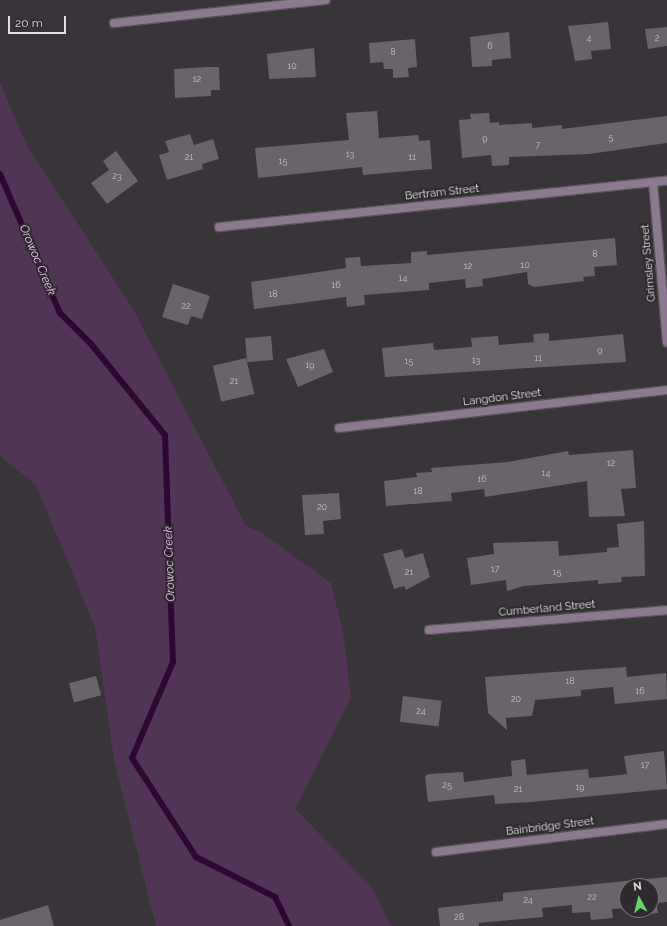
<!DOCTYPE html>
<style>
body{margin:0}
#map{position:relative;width:667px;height:926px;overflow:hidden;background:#383439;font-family:Raleway,sans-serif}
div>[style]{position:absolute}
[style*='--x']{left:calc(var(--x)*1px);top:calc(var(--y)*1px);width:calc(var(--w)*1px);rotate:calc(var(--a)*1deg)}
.green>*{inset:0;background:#513554}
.stream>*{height:6px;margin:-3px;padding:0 3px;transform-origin:3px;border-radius:3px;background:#2e0732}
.building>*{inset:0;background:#696469;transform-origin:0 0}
.roads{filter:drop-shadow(1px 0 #575357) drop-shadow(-1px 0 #575357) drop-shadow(0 1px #575357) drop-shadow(0 -1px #575357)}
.minor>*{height:8px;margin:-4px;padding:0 4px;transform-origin:4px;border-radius:4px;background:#8d798f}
span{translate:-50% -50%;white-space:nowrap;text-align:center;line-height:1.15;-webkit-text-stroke:4px #2e2a2e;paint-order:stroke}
.number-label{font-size:9px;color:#c4c0c4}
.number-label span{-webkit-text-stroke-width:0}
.street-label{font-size:11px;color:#e2dfe2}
.water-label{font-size:12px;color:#f3bff8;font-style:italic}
.north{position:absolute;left:619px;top:878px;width:40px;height:40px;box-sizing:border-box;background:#2e2a2e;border:1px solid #767276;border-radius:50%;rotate:353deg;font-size:11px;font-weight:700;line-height:16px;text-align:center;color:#e2dfe2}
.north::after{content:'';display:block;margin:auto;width:14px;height:18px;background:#66d467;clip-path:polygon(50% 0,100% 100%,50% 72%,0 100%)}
.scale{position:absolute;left:8px;top:16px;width:58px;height:18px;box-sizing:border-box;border:2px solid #e2dfe2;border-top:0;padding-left:5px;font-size:12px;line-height:14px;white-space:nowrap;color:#e2dfe2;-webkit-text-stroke:3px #2e2a2e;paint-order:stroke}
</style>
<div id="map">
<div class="green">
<div style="clip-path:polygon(0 82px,26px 144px,133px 309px,246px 526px,262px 533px,331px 583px,343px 631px,351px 697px,295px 809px,372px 887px,391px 926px,156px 926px,114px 760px,95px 627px,36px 485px,0 456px)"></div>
</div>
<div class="stream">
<div style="--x:0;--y:174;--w:151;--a:66.7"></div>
<div style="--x:60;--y:313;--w:44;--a:45"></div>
<div style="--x:91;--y:344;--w:117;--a:50.9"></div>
<div style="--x:165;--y:435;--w:227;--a:88"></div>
<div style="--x:173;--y:662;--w:104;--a:113.1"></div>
<div style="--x:132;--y:758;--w:118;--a:57.1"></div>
<div style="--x:196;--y:857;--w:89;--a:26.9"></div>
<div style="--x:275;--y:897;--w:32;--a:64"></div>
</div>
<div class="building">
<div style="clip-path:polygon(608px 22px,611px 49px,591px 51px,592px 59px,575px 61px,568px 26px)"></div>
<div style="clip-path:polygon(667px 27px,667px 46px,648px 49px,645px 29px)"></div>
<div style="clip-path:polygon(509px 32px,511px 58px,492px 60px,492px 66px,472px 67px,470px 37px)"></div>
<div style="clip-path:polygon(415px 39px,417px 67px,408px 68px,409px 77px,393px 78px,393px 69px,384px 69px,383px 62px,370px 63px,369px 43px)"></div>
<div style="clip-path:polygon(314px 48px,316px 77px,269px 79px,267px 54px)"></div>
<div style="clip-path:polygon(207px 67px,219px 67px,220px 90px,211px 90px,211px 96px,175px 98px,174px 69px)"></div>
<div style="clip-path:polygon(377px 111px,379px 138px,418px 135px,419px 141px,430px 140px,432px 169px,363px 175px,362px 167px,258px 178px,255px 148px,349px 140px,346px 113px)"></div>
<div style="clip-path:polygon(489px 113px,490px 123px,499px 122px,499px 125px,532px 123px,532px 128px,562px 125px,562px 129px,667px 116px,667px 143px,589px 154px,509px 157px,509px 165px,492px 166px,491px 155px,462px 158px,459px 120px,471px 119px,470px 114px)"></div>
<div style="clip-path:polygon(190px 134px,194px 145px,213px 139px,219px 159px,202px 164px,203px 169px,167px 180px,159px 155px,169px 152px,165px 141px)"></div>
<div style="clip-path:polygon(116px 151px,138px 181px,107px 204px,91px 183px,109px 170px,103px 161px)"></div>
<div style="clip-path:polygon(615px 238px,617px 265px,594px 267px,595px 276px,583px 277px,584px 281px,534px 287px,528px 284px,527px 272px,482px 279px,483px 286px,466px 288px,465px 279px,429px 283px,429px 290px,364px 295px,365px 305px,347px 307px,346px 297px,254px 309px,251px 282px,346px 268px,345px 258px,360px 257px,361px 266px,411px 263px,411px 252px,427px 251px,427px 255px)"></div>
<div style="clip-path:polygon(173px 284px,210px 296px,202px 319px,191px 316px,188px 325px,162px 317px)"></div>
<div style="clip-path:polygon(549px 333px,549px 341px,623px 334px,626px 362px,385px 377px,382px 348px,433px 343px,434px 350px,472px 347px,471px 338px,498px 336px,499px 345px,534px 342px,533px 334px)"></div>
<div style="left:271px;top:336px;width:24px;height:26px;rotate:85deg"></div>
<div style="clip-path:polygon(324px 349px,333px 372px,298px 387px,286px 359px)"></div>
<div style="left:246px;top:358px;width:37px;height:34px;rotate:77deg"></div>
<div style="clip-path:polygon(633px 450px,636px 488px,621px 489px,625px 516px,589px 517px,587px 481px,485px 497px,484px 489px,451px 493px,452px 501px,386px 506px,384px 481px,417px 477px,416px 473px,432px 472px,431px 468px,508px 462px,568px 451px,569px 455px)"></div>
<div style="clip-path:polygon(339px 493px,341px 519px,323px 521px,324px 534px,305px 535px,302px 495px)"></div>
<div style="clip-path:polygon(644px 521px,645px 576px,621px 577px,622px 582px,598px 584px,598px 580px,524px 586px,507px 591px,506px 580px,471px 585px,467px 558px,494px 554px,493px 543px,558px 541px,559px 556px,607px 552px,607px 548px,619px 547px,617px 524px)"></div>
<div style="clip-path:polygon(402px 549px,405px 558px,423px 553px,430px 577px,406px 590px,404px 586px,394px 589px,383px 554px)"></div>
<div style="clip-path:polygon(626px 667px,627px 677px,666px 673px,667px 699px,615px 704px,613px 687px,581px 690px,581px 696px,535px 700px,532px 716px,506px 718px,507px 730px,488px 713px,485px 677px)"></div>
<div style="left:96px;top:676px;width:20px;height:28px;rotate:75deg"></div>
<div style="left:403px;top:696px;width:39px;height:26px;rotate:7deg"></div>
<div style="clip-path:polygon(664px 751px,667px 789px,531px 802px,495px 804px,494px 795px,428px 802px,425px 776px,429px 774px,463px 772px,464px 782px,512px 776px,511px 761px,525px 759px,527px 775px,588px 769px,589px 778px,611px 776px,627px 774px,624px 756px)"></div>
<div style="clip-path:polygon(667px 877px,667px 902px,656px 903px,658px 913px,643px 915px,642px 910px,651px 910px,651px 886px,627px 886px,627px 908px,612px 909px,613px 918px,591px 920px,590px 912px,572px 913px,572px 905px,542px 908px,543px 917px,479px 923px,479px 926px,440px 926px,438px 908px,503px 901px,503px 893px)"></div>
<div style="clip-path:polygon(48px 905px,54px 926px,0 926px,0 920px)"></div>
</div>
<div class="roads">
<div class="minor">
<div style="--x:114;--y:23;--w:213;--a:-6.2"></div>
<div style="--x:653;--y:182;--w:161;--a:85"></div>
<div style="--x:219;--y:227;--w:450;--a:-5.9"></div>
<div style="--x:339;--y:428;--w:330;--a:-6.6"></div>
<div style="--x:429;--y:630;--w:239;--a:-4.8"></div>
<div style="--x:436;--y:852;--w:233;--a:-6.9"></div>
</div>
</div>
<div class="number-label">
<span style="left:589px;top:38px">4</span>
<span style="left:657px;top:38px">2</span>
<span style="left:490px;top:46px">6</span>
<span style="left:393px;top:52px">8</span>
<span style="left:292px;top:66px">10</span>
<span style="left:197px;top:79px">12</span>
<span style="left:611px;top:137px">5</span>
<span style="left:485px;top:138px">9</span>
<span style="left:538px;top:145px">7</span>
<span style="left:350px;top:154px">13</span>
<span style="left:189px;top:157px">21</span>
<span style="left:412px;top:157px">11</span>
<span style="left:283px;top:161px">15</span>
<span style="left:117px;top:176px">23</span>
<span style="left:595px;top:254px">8</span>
<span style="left:525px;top:265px">10</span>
<span style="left:468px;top:266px">12</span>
<span style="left:403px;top:278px">14</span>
<span style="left:336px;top:285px">16</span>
<span style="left:273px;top:294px">18</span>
<span style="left:186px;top:306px">22</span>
<span style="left:600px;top:350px">9</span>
<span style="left:538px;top:358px">11</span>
<span style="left:476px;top:360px">13</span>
<span style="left:409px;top:361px">15</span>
<span style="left:310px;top:365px">19</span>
<span style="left:234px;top:381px">21</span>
<span style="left:611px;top:463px">12</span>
<span style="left:546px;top:473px">14</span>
<span style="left:482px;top:479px">16</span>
<span style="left:418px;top:491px">18</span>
<span style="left:322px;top:507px">20</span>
<span style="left:495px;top:569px">17</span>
<span style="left:409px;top:572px">21</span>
<span style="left:557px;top:572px">15</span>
<span style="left:570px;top:681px">18</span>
<span style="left:640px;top:691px">16</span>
<span style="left:516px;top:699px">20</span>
<span style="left:421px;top:711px">24</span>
<span style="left:645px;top:765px">17</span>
<span style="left:447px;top:785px">25</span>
<span style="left:580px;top:787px">19</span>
<span style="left:518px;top:789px">21</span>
<span style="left:592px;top:897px">22</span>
<span style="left:528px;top:900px">24</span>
<span style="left:459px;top:917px">28</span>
</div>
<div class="street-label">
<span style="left:442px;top:193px;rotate:-6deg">Bertram Street</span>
<span style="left:649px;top:263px;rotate:-95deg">Grimsley Street</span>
<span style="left:502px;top:398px;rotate:-7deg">Langdon Street</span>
<span style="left:547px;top:609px;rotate:-5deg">Cumberland Street</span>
<span style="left:550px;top:827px;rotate:-7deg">Bainbridge Street</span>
</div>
<div class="water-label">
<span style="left:37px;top:260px;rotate:67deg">Orowoc Creek</span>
<span style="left:170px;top:564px;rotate:-92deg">Orowoc Creek</span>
</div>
<div class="north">N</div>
<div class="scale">20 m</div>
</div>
